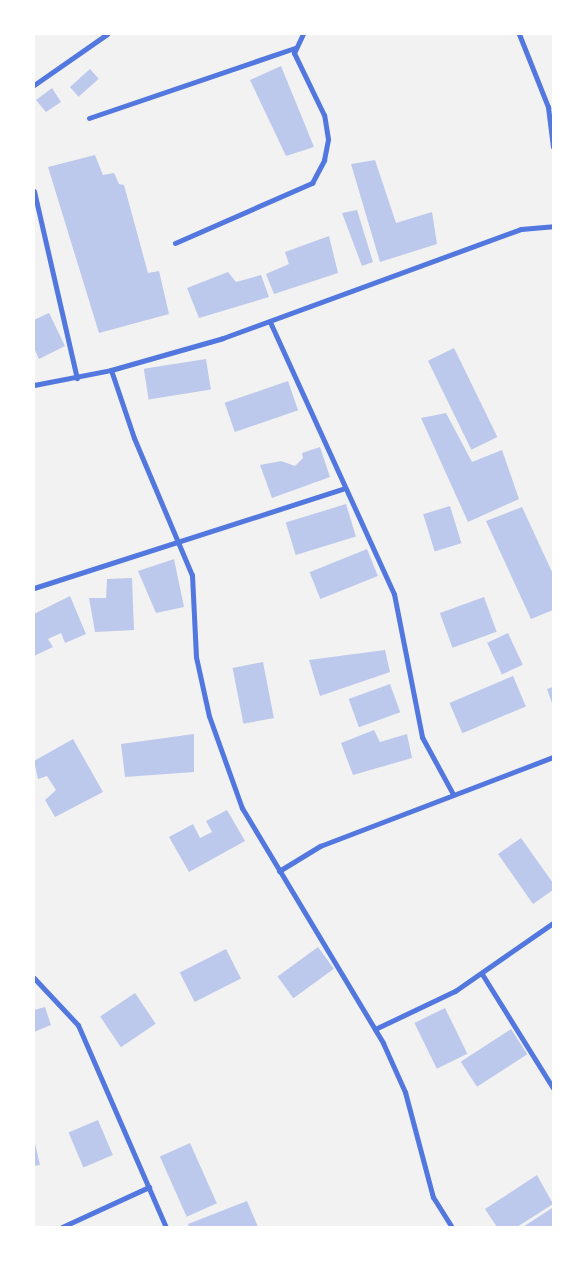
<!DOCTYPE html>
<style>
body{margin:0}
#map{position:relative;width:587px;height:1261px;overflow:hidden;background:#f2f2f2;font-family:"Libre Baskerville",serif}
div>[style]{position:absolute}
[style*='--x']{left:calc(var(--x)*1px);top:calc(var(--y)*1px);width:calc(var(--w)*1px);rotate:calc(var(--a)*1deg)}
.building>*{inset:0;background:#bdc9ec;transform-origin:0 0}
.minor>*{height:5px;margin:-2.5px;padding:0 2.5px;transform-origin:2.5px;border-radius:2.5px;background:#5277de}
span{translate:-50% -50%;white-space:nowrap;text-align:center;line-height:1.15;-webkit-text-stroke:5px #fff;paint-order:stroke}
.frame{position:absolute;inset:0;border:35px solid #fff;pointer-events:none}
</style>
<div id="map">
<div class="building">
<div style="clip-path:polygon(281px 66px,314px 147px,286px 156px,250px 80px)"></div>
<div style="left:90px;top:69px;width:13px;height:27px;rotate:48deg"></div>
<div style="clip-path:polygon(52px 88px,61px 102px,46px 112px,36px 100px)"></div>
<div style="clip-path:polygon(95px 155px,103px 175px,114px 173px,119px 184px,124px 185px,148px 273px,159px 271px,169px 314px,99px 333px,48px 167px)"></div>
<div style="clip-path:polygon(375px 160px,396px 223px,432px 212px,437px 244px,380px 262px,351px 164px)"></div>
<div style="clip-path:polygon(357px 210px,373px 262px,362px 266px,342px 213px)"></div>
<div style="clip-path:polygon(329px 236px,338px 273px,274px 294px,266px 274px,289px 264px,285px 252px)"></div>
<div style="clip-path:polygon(228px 272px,236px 282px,261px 275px,269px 297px,199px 318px,187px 288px)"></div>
<div style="clip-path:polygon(49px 313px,65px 346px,39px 359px,34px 348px,34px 320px)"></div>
<div style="left:454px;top:348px;width:99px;height:29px;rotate:64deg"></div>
<div style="left:206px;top:359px;width:31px;height:63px;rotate:81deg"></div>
<div style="left:288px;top:381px;width:31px;height:67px;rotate:71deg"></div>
<div style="clip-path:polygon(446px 413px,472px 462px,502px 450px,519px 499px,468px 522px,421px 418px)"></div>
<div style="clip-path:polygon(320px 447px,330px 477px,272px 498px,260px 465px,281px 461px,295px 466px,303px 458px,302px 453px)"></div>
<div style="left:346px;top:504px;width:34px;height:63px;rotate:73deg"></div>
<div style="left:450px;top:506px;width:39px;height:28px;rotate:73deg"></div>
<div style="clip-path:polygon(522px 507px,553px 574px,553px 610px,531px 619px,486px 521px)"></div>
<div style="left:367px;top:549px;width:29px;height:62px;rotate:68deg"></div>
<div style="clip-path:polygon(174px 559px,184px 607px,156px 613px,138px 571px)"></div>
<div style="clip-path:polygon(132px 578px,134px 630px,95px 632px,89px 598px,106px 598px,107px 579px)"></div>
<div style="clip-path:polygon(70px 596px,86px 634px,65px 643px,61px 633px,48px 639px,53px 647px,34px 656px,34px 614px)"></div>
<div style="left:484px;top:597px;width:37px;height:47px;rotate:70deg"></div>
<div style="left:508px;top:633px;width:35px;height:23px;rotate:65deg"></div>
<div style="clip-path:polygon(385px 650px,390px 672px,320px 696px,309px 660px)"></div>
<div style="left:263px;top:662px;width:57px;height:31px;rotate:79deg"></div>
<div style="left:513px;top:676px;width:33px;height:69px;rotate:67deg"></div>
<div style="left:390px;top:684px;width:30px;height:44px;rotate:70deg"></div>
<div style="clip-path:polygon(553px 687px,553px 706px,547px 689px)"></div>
<div style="clip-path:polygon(374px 730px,380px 742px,407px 734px,412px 758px,353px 775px,341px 743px)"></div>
<div style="clip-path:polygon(194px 734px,194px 772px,125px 777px,121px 744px)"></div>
<div style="clip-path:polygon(73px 739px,103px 792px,55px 817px,45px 800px,56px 790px,47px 776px,38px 779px,34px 761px)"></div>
<div style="clip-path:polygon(227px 810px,245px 841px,189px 872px,169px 837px,193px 824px,200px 838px,212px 832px,206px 821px)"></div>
<div style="clip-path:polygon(521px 838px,553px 883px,553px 890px,533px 904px,498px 854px)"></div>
<div style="left:318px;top:947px;width:27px;height:50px;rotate:54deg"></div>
<div style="left:226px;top:949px;width:33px;height:52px;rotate:63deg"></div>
<div style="left:135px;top:993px;width:37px;height:42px;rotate:56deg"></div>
<div style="clip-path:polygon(45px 1007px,51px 1025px,34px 1032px,34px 1010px)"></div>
<div style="left:445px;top:1008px;width:51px;height:34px;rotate:64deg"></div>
<div style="left:511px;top:1029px;width:30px;height:60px;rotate:57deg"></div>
<div style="left:98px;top:1120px;width:38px;height:32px;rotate:67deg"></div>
<div style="clip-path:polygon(34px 1139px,40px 1165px,34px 1166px)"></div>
<div style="left:190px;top:1143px;width:66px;height:33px;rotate:66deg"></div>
<div style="clip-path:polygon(537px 1175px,553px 1204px,517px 1227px,497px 1227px,485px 1209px)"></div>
<div style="clip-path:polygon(247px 1201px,258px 1227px,189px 1227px,188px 1224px)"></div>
<div style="clip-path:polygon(552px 1208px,553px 1227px,523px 1227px)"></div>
</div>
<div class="minor">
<div style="--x:519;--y:34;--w:79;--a:68.3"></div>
<div style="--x:548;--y:107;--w:40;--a:82.9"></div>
<div style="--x:34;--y:85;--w:89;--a:-34.9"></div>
<div style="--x:89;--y:118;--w:218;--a:-18.8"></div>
<div style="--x:34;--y:191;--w:192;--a:77.1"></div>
<div style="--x:175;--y:243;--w:150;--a:-23.7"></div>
<div style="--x:312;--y:183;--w:26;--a:-62"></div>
<div style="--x:324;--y:160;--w:21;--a:-79"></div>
<div style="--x:328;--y:139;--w:24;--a:-99"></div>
<div style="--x:324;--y:115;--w:69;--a:-115.8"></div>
<div style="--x:294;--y:53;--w:21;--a:-65"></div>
<div style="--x:270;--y:322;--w:299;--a:65.5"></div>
<div style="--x:394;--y:594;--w:146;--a:78.9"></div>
<div style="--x:422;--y:737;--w:65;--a:61.5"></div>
<div style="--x:111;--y:370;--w:72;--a:71.3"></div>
<div style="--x:134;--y:438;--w:149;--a:67.1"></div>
<div style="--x:192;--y:575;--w:82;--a:87.2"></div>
<div style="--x:196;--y:657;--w:60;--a:77.6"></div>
<div style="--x:209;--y:716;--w:98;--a:70.3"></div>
<div style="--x:242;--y:808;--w:274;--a:59"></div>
<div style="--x:383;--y:1043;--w:54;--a:65.8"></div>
<div style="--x:405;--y:1092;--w:109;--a:75.1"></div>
<div style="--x:433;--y:1197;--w:36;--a:58"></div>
<div style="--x:34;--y:385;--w:78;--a:-11"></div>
<div style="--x:111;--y:370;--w:116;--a:-15.9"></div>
<div style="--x:223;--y:338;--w:317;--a:-20.1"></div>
<div style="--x:521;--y:229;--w:32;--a:-5"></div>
<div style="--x:34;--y:588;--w:324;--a:-17.8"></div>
<div style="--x:279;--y:871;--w:48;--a:-31.4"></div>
<div style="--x:320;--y:846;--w:249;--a:-20.9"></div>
<div style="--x:482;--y:974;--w:134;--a:58.1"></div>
<div style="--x:34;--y:978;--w:64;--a:46.9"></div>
<div style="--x:78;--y:1025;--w:220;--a:66.5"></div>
<div style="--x:375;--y:1029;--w:89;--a:-25.4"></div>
<div style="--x:455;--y:991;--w:119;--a:-34.8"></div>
<div style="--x:62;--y:1227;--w:96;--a:-24.7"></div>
</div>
<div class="frame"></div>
</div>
